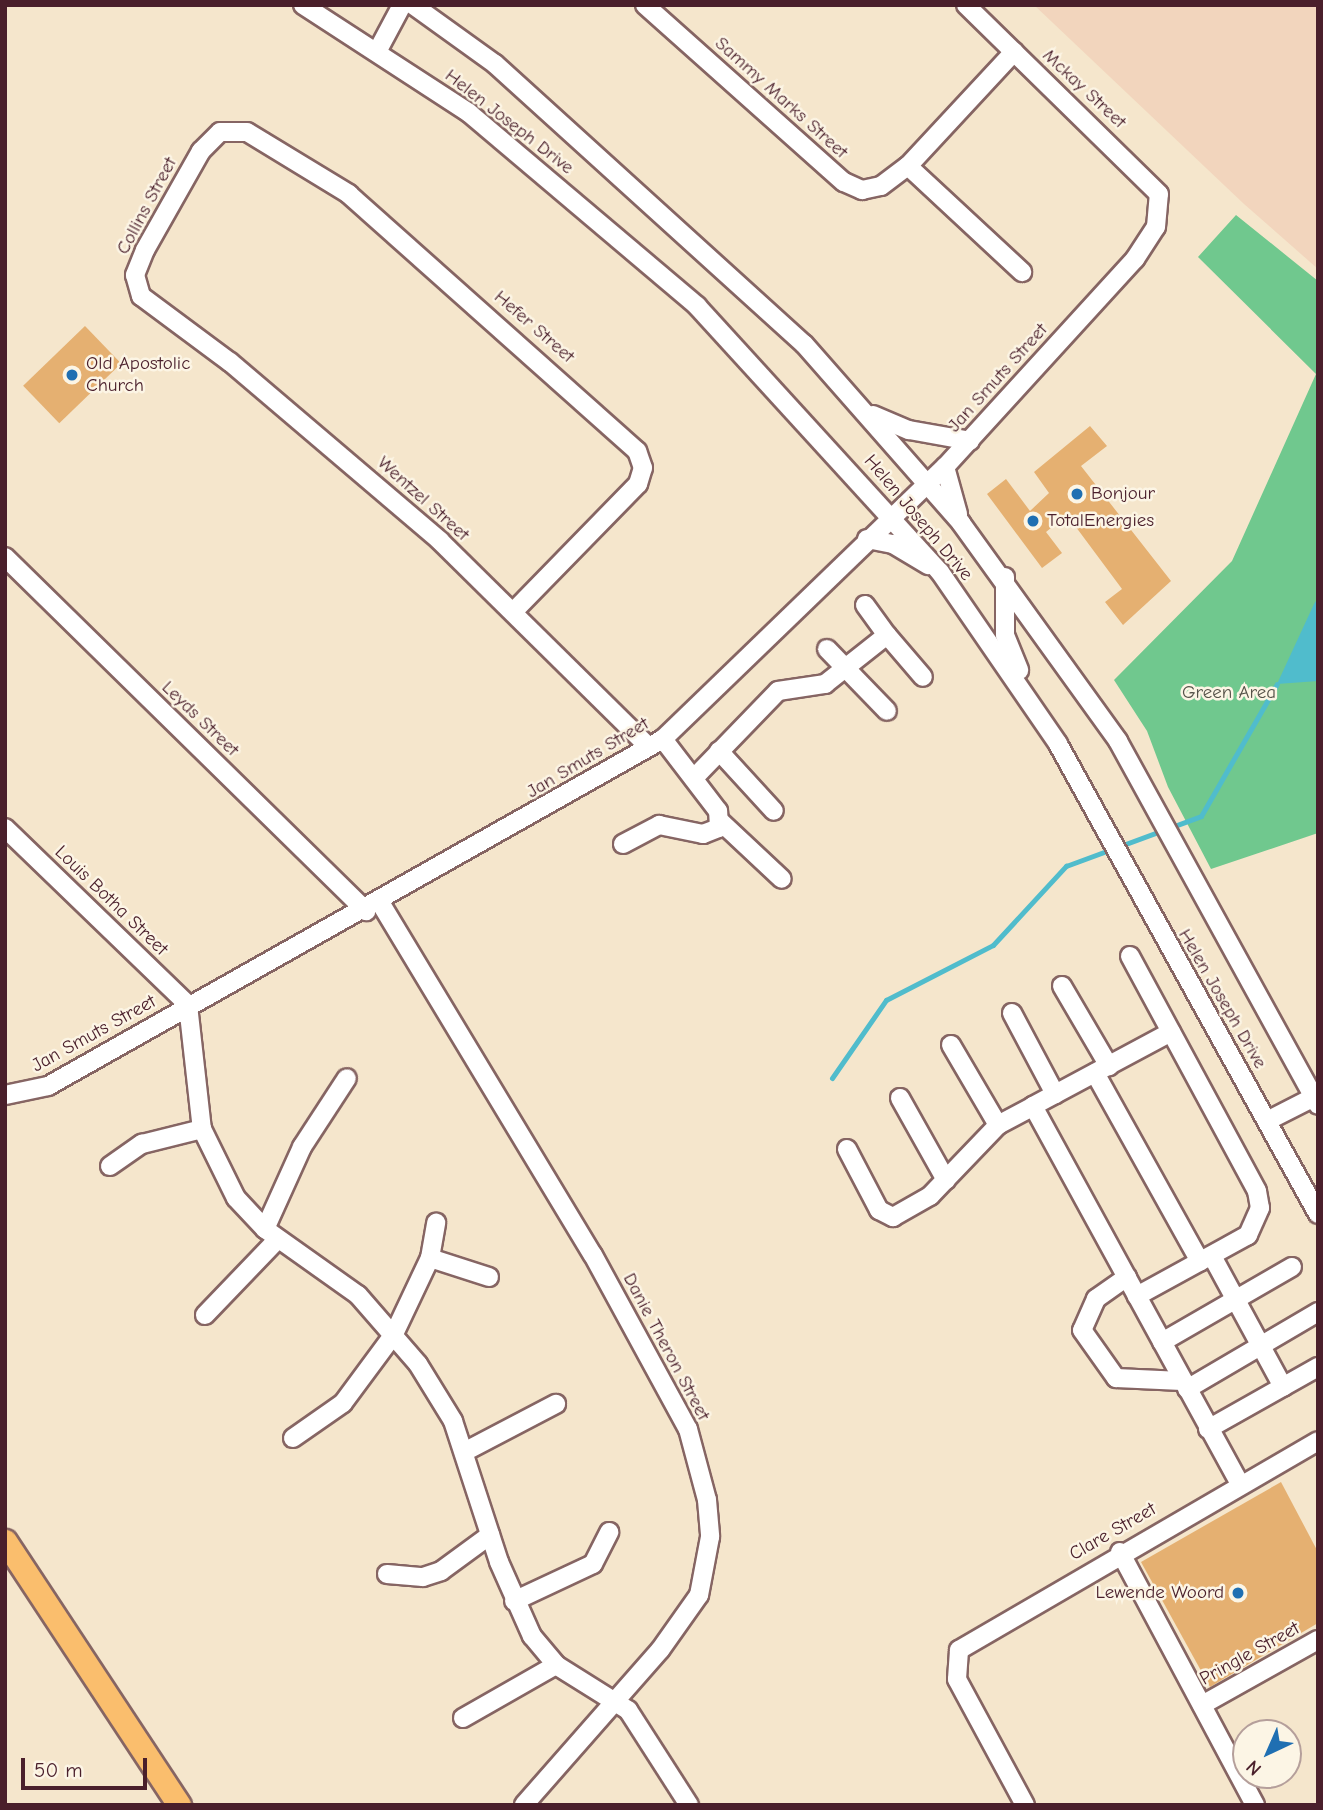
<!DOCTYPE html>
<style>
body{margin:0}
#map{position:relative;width:1323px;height:1810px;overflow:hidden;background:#f5e6cc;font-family:"Comic Neue",sans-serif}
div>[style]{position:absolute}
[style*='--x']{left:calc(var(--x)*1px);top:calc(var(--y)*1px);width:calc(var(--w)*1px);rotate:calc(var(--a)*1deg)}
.built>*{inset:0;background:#f2d5bd}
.green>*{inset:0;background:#70c88e}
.water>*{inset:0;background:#50bccc}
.stream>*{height:5px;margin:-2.5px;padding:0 2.5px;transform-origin:2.5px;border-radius:2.5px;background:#50bccc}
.building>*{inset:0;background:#e5b071;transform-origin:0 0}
.roads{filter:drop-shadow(2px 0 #866563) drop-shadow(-2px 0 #866563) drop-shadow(0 2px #866563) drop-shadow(0 -2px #866563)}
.minor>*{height:18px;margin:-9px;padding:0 9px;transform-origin:9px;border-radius:9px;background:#fff}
.major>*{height:23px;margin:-11.5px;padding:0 11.5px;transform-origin:11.5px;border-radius:11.5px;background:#fabe6d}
.dots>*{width:19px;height:19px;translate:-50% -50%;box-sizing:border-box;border:4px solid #fcf5e5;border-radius:50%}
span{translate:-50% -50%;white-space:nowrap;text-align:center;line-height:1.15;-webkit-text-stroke:5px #fcf5e5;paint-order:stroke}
.street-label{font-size:19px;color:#4a1f2b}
.poi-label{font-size:19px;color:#4a1f2b}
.left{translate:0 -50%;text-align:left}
.right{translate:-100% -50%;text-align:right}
.park-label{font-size:19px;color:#555249}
.frame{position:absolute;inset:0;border:7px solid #4a1f2b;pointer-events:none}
.north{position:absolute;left:1232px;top:1719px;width:70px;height:70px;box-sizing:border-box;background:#fcf5e5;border:2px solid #b59f9b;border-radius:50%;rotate:224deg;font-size:19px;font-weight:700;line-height:28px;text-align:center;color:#4a1f2b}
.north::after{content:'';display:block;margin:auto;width:24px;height:32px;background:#1f6fb2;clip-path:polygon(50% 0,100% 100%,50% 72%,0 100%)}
.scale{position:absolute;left:21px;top:1758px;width:126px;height:32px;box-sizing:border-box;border:4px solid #4a1f2b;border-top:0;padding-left:9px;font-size:21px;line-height:24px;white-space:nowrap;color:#4a1f2b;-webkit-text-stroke:5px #fcf5e5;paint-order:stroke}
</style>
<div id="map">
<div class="built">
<div style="clip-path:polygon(1034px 5px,1318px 5px,1318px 269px,1244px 204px)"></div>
</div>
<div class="green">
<div style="clip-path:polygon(1236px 215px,1318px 281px,1318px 833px,1211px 869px,1168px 787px,1147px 731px,1114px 680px,1232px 561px,1316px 374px,1198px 257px)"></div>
</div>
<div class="water">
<div style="clip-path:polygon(1318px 598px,1318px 681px,1277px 684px,1314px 604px)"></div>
</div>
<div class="stream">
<div style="--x:832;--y:1078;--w:95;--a:-55.3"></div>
<div style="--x:886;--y:1000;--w:120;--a:-27.2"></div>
<div style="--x:993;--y:945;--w:108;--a:-47.3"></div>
<div style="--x:1066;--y:866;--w:144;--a:-20.3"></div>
<div style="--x:1201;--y:816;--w:152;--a:-60.1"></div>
</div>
<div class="building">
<div style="left:85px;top:326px;width:52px;height:86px;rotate:46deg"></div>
<div style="clip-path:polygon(1090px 426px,1107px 446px,1081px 466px,1171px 581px,1123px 625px,1105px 602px,1122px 589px,1067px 515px,1046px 532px,1062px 553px,1042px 568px,987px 494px,1006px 479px,1030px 511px,1049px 493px,1034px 472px)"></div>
<div style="clip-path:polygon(1281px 1482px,1318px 1552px,1318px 1623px,1210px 1687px,1141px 1562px)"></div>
</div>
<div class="roads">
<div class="minor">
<div style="--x:303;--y:5;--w:198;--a:33"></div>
<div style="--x:469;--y:113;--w:299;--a:40.2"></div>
<div style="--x:697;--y:306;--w:360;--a:47.6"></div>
<div style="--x:940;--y:572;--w:209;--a:55.5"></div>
<div style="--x:1058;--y:744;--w:537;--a:61.05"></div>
<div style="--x:413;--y:5;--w:101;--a:35.7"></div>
<div style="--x:495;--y:64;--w:417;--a:42.2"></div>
<div style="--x:804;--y:344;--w:238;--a:48.7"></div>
<div style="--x:961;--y:523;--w:269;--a:54.2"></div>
<div style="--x:1118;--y:741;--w:415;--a:61.2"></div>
<div style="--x:645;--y:5;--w:266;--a:41.7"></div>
<div style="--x:844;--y:182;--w:20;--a:24"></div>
<div style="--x:862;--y:190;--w:19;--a:-12"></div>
<div style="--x:881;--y:186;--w:34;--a:-37"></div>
<div style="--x:908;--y:166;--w:156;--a:-47.1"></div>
<div style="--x:378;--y:50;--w:51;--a:-61.9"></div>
<div style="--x:908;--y:166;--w:156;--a:42.9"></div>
<div style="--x:873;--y:415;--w:39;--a:23"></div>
<div style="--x:909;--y:430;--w:62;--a:10.2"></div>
<div style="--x:945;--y:467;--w:49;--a:74.5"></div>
<div style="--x:867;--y:539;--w:26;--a:11"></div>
<div style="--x:893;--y:544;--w:41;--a:31"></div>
<div style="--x:5;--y:557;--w:506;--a:44.44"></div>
<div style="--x:1005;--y:577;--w:58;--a:90"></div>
<div style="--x:1005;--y:635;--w:38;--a:68"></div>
<div style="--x:865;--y:605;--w:37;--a:54"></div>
<div style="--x:513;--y:612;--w:179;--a:-45.7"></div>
<div style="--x:638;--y:484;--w:17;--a:-73"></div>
<div style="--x:643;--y:468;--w:18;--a:-109"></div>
<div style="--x:637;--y:451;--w:386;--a:-138.3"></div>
<div style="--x:349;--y:194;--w:119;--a:-148.7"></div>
<div style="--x:247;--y:132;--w:27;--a:180"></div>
<div style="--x:220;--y:132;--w:27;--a:135"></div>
<div style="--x:201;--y:151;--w:114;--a:119.5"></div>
<div style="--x:145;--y:250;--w:27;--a:112"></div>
<div style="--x:135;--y:275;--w:22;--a:74"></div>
<div style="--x:141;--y:296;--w:111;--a:36.6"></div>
<div style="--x:230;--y:362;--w:276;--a:40.4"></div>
<div style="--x:440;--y:541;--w:293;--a:44.6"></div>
<div style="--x:827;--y:649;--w:86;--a:45.9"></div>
<div style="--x:719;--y:751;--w:81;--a:47.5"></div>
<div style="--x:694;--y:778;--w:121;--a:-46"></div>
<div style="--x:778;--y:691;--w:48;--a:-8.5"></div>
<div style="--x:825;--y:684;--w:79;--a:-38.3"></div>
<div style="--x:887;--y:635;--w:55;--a:49.4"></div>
<div style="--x:721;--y:822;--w:83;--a:43.1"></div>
<div style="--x:5;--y:828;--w:255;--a:44"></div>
<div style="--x:188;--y:1005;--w:125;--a:83.6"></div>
<div style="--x:202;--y:1129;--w:77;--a:63.8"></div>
<div style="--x:236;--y:1198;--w:42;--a:46.9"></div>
<div style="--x:265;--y:1229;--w:114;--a:35.4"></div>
<div style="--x:358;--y:1295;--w:91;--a:49"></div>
<div style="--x:418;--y:1364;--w:67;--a:58.4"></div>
<div style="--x:453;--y:1421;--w:148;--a:71.9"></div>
<div style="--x:499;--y:1562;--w:81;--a:66"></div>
<div style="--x:532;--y:1636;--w:38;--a:50"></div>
<div style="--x:556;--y:1665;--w:85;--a:32"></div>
<div style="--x:628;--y:1710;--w:113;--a:57.3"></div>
<div style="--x:623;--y:844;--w:41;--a:-27.8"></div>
<div style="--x:659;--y:825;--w:45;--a:11.6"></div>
<div style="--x:703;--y:834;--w:17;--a:-21"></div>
<div style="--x:719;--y:828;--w:17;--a:-93"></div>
<div style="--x:718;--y:811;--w:91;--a:-127.4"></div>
<div style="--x:381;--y:904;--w:410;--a:58.9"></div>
<div style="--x:593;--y:1255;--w:198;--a:61.4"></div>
<div style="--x:688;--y:1429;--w:73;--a:75"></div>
<div style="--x:707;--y:1500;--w:37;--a:85"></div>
<div style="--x:710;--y:1537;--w:59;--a:100.7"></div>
<div style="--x:699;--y:1595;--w:67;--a:125.3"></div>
<div style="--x:660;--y:1650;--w:206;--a:131.3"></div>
<div style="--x:1130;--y:956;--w:267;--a:61.6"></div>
<div style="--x:1257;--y:1191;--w:17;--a:80"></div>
<div style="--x:1260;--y:1208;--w:30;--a:114"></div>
<div style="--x:1248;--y:1235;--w:127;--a:151.2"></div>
<div style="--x:1062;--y:986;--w:93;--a:59.6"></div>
<div style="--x:1012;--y:1013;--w:92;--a:62"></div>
<div style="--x:1171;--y:1032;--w:157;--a:151.8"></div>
<div style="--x:1033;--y:1106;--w:431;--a:61.3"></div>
<div style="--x:951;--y:1045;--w:93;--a:59.6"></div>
<div style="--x:1095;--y:1073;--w:216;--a:60.9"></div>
<div style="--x:5;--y:1095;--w:44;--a:-11.8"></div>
<div style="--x:48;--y:1086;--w:706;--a:-29.43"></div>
<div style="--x:663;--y:739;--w:392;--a:-44"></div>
<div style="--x:945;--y:467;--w:282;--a:-47.6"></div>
<div style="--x:1135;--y:259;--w:38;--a:-57"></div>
<div style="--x:1156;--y:227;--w:33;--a:-85"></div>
<div style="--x:1159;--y:194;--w:270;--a:-135.6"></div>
<div style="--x:900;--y:1098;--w:94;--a:60.7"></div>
<div style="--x:1267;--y:1121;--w:57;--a:-27"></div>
<div style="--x:847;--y:1149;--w:69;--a:62.3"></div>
<div style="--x:879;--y:1210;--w:16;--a:27"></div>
<div style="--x:893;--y:1217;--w:43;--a:-29.6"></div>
<div style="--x:930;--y:1196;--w:98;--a:-46.2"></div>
<div style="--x:998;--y:1125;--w:40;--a:-28"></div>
<div style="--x:110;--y:1166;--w:39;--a:-35"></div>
<div style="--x:142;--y:1144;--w:62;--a:-14"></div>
<div style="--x:265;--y:1229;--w:90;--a:-65.7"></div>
<div style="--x:302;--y:1147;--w:82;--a:-56.9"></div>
<div style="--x:1212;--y:1256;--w:149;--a:61.5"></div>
<div style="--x:430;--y:1258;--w:62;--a:17.9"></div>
<div style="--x:1127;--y:1277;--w:38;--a:145"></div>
<div style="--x:1096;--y:1299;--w:34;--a:114"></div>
<div style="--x:1082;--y:1330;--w:59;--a:54.7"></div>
<div style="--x:1116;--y:1378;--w:66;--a:2.6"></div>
<div style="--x:205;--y:1315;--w:105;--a:-46.2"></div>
<div style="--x:1162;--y:1342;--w:150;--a:-30"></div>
<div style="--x:1187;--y:1389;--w:152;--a:-30.4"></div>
<div style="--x:1208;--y:1429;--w:126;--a:-29.4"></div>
<div style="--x:293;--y:1438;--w:61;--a:-35"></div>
<div style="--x:343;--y:1403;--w:86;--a:-53.5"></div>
<div style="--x:394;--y:1334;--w:84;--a:-64.7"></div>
<div style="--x:430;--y:1258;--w:36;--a:-80"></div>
<div style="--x:464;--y:1452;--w:104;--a:-27.6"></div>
<div style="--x:1120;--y:1552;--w:287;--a:61.9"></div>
<div style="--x:387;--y:1574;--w:36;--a:5"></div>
<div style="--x:423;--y:1577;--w:19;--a:-18"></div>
<div style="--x:441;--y:1571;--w:61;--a:-36.3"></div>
<div style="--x:514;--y:1601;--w:87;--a:-25.1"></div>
<div style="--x:593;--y:1564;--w:36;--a:-63"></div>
<div style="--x:1202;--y:1705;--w:133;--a:-29.3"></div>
<div style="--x:463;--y:1718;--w:107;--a:-29.7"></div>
<div style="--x:1025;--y:1805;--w:143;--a:-118.4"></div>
<div style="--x:957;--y:1679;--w:29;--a:-86"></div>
<div style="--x:959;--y:1650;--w:415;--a:-30.2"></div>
</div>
<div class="major">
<div style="--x:5;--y:1541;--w:316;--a:56.6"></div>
</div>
</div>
<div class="dots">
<div style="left:72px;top:375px;background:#1f6fb2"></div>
<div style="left:1077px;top:494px;background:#1f6fb2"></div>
<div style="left:1033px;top:521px;background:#1f6fb2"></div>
<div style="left:1238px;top:1593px;background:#1f6fb2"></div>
</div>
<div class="street-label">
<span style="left:1084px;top:89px;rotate:43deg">Mckay Street</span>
<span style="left:781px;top:98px;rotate:42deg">Sammy Marks Street</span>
<span style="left:509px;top:122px;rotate:38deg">Helen Joseph Drive</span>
<span style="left:147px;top:206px;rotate:-62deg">Collins Street</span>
<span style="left:534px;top:327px;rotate:41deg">Hefer Street</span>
<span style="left:998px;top:378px;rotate:-48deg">Jan Smuts Street</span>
<span style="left:423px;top:499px;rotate:42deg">Wentzel Street</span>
<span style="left:918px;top:518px;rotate:50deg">Helen Joseph Drive</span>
<span style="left:200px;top:719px;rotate:44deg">Leyds Street</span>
<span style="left:588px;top:758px;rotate:-31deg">Jan Smuts Street</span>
<span style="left:111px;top:901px;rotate:44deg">Louis Botha Street</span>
<span style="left:1222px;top:999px;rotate:60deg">Helen Joseph Drive</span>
<span style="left:94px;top:1034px;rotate:-29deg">Jan Smuts Street</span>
<span style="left:666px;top:1347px;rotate:62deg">Danie Theron Street</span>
<span style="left:1113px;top:1532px;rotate:-30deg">Clare Street</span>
<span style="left:1250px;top:1654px;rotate:-29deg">Pringle Street</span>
</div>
<div class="poi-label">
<span class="left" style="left:86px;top:375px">Old Apostolic<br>Church</span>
<span class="left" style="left:1091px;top:494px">Bonjour</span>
<span class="left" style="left:1047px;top:521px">TotalEnergies</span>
<span class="right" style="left:1224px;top:1593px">Lewende Woord</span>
</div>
<div class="park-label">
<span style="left:1229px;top:693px">Green Area</span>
</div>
<div class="frame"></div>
<div class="north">N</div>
<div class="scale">50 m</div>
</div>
